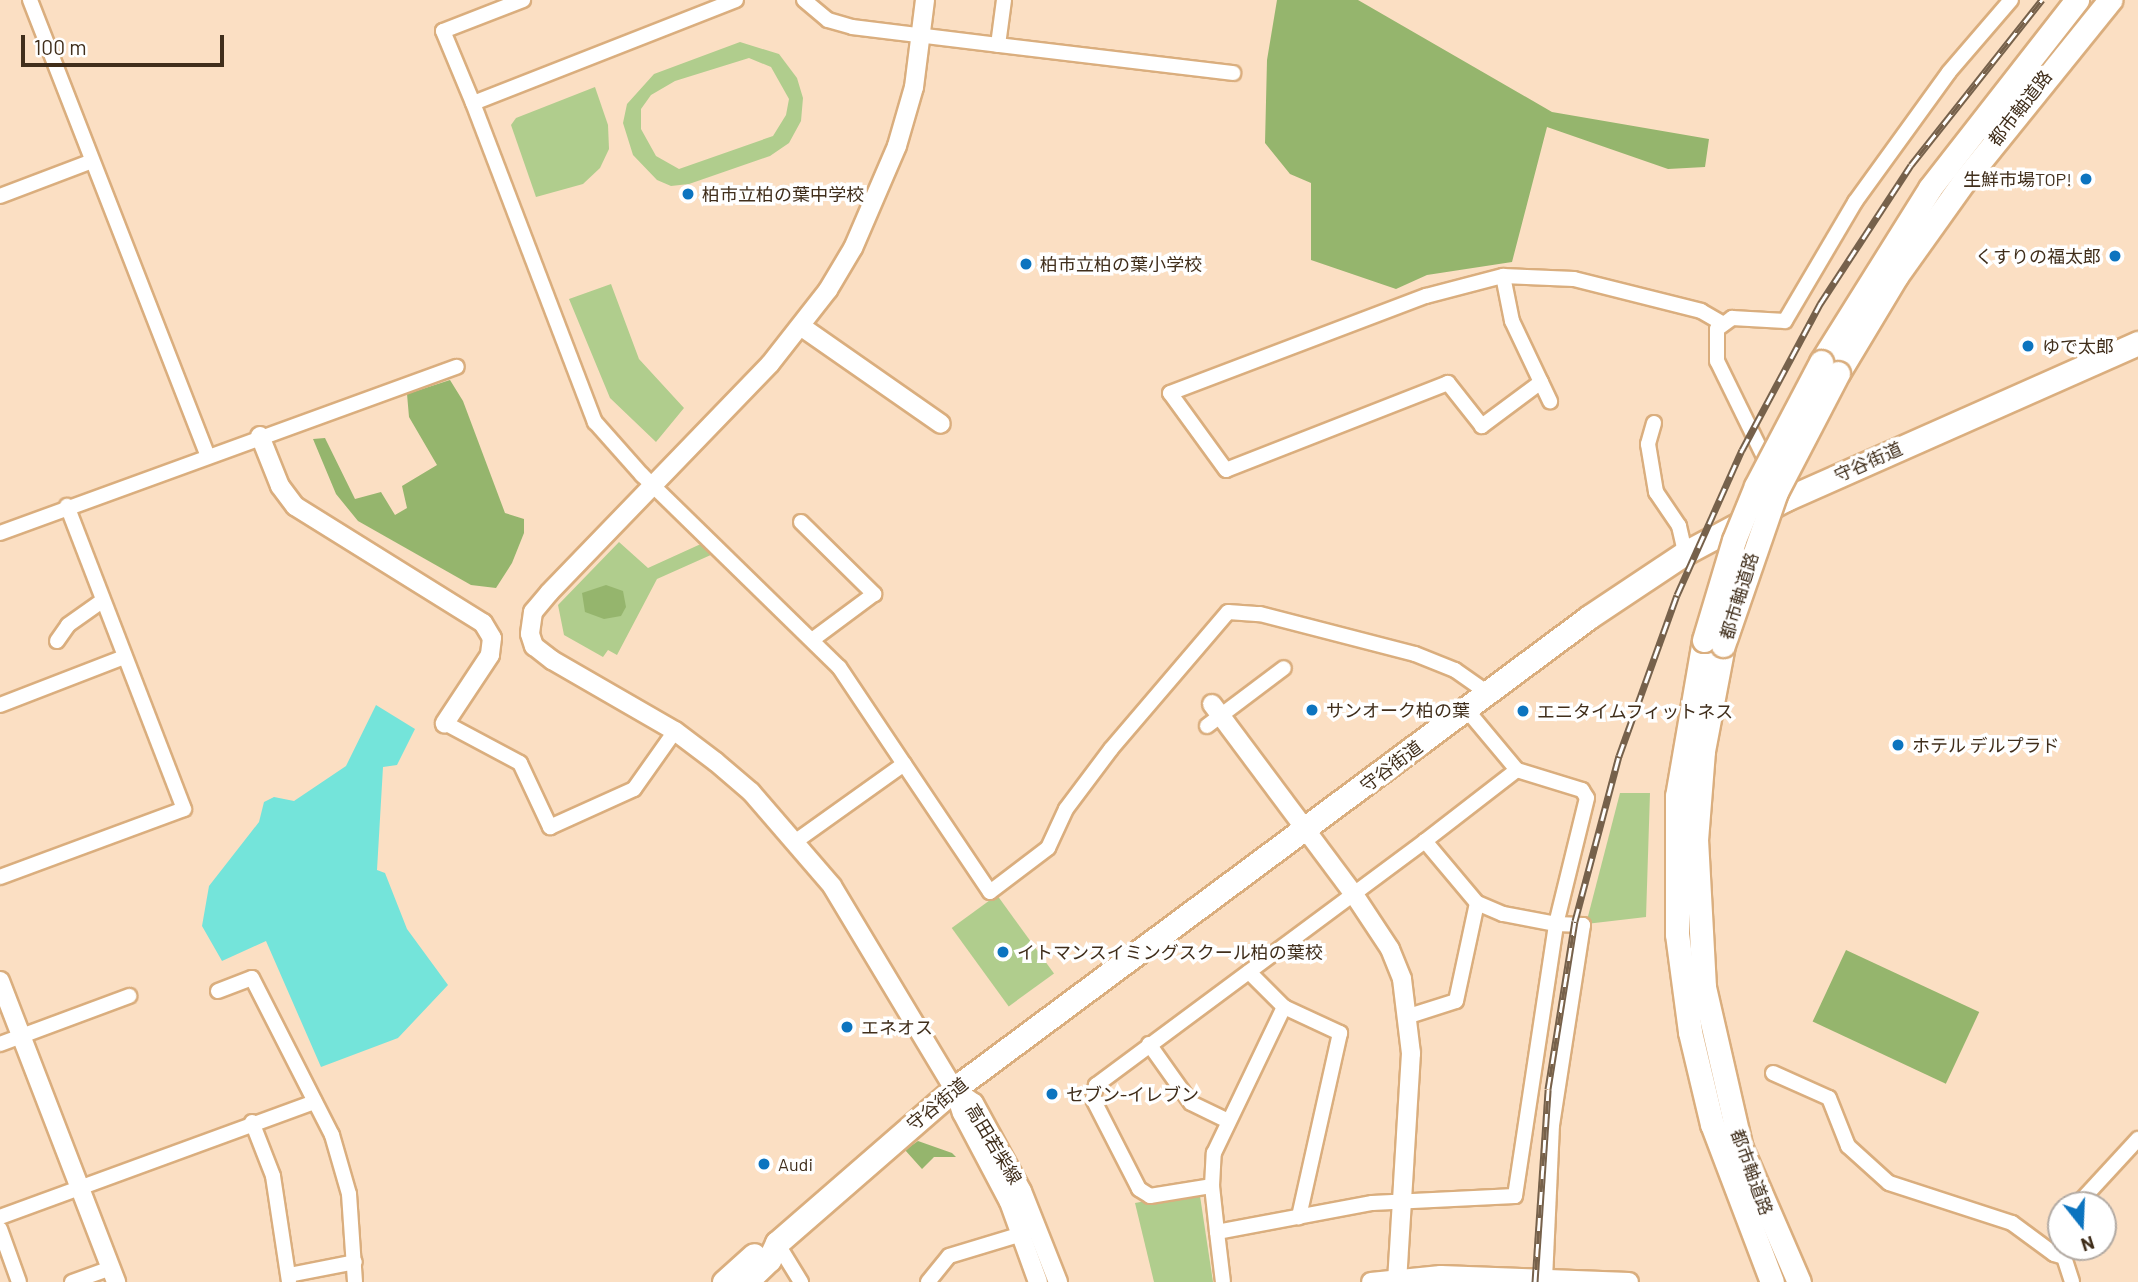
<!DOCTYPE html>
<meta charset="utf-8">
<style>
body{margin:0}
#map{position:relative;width:2138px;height:1282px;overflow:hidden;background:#fbdfc3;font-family:Barlow,"Noto Sans JP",sans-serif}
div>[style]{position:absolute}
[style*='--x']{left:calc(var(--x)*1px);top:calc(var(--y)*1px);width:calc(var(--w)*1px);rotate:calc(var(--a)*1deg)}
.green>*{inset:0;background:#b0cd8d;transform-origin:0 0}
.forest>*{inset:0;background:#95b56d;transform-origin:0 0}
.water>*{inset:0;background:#74e4da}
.roads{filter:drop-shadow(2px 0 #daae7e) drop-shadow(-2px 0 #daae7e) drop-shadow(0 2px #daae7e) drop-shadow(0 -2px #daae7e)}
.minor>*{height:14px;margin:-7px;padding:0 7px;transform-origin:7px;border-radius:7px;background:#fff}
.tertiary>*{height:18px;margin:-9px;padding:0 9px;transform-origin:9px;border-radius:9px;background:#fff}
.primary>*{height:23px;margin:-11.5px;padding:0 11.5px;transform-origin:11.5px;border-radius:11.5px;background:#fff}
.rail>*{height:7px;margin-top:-3.5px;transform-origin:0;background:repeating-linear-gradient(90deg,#fff 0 13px,#76614b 0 26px);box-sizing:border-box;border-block:2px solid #76614b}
.bridges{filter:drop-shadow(2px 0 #daae7e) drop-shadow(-2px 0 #daae7e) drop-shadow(0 2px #daae7e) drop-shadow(0 -2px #daae7e)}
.primary-bridge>*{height:23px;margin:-11.5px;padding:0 11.5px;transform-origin:11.5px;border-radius:11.5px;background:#fff}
.dots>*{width:19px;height:19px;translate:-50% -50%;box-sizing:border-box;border:4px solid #fff;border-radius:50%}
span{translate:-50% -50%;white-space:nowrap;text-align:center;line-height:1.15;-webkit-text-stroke:7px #fff;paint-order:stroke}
.street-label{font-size:18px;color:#402e1b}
.poi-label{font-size:18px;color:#402e1b}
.right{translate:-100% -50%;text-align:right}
.left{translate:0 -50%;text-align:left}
.north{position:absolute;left:2047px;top:1191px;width:70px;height:70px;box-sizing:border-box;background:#fff;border:2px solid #b3aba4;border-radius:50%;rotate:162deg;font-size:19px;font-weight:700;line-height:28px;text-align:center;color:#402e1b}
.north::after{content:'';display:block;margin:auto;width:24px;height:32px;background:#0c74bf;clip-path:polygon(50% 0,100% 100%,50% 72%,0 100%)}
.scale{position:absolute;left:21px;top:35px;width:203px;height:32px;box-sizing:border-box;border:4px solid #402e1b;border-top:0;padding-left:9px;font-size:21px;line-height:24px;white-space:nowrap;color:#402e1b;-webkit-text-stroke:5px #fff;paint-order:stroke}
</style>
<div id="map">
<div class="green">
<div style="clip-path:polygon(evenodd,740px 42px,779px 54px,797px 78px,803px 98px,801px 121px,789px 143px,770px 156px,689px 184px,671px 186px,657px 180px,633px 155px,623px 123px,627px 104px,654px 74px,740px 42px,749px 58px,771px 67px,789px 99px,786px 115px,773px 136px,679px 169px,656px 156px,641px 129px,641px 109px,651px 95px,675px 81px,749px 58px)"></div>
<div style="clip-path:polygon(595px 87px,608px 125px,609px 149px,600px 168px,583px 184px,536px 197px,511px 125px,516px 118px)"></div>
<div style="clip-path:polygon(611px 284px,639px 359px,684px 408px,656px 442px,610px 398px,569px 299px)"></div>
<div style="clip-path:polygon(619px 542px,648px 568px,703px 543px,713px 554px,657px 579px,617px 655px,608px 650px,603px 657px,564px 635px,558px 605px)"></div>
<div style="clip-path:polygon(1620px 793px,1650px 793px,1646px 917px,1586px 924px)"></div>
<div style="left:997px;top:895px;width:97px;height:56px;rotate:54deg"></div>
<div style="clip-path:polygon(1194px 1192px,1200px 1196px,1213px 1282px,1154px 1282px,1135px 1203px)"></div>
</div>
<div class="forest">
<div style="clip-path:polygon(1277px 0,1358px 0,1552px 112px,1709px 139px,1705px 167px,1668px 169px,1547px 127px,1512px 262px,1427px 275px,1396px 289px,1311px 260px,1311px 183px,1290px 174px,1265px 143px,1267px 60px)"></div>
<div style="clip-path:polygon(450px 380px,463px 401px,505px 513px,524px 519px,524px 533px,512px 563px,496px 588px,471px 585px,358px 521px,336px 494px,313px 439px,325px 438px,355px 499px,381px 492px,395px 515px,407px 508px,402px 486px,437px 465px,409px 417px,407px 394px)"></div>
<div style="clip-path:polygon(606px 585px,623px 591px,626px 607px,621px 616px,604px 619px,585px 612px,582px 593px)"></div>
<div style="left:1846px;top:950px;width:147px;height:79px;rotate:25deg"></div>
<div style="clip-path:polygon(918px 1141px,952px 1153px,956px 1157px,934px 1157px,922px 1169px,905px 1150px)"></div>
</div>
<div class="water">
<div style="clip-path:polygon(376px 705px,415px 729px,397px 765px,383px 767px,377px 870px,385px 873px,407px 929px,448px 985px,398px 1038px,321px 1067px,266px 941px,222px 961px,202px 926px,209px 886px,259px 822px,264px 802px,274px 797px,294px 801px,346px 766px)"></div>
</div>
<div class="roads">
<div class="minor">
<div style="--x:30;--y:0;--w:490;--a:68.7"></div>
<div style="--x:736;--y:0;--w:282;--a:158.6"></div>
<div style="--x:473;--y:103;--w:342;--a:69.1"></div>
<div style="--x:595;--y:422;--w:71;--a:48.4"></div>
<div style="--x:642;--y:475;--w:275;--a:44.3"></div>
<div style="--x:839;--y:667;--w:117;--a:56.2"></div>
<div style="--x:904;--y:764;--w:133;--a:144.5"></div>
<div style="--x:804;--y:0;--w:31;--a:40"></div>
<div style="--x:828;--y:20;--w:25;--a:16"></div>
<div style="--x:852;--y:27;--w:147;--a:7"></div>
<div style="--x:1004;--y:0;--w:45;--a:97.6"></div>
<div style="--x:998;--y:45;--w:237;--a:6.8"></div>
<div style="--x:473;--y:103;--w:78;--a:-112.6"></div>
<div style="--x:443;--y:31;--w:86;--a:-21.2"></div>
<div style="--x:0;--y:196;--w:98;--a:-20.8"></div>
<div style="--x:1503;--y:276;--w:46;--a:78.7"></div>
<div style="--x:1512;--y:321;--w:89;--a:64.6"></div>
<div style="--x:1541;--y:382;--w:74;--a:143.3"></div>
<div style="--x:1482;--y:426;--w:55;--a:-128.3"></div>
<div style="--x:1448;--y:383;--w:238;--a:158.6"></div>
<div style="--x:1226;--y:470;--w:95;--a:-126"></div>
<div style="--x:1170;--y:393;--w:274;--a:-20.8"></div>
<div style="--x:1426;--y:296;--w:80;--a:-14.6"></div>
<div style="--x:1503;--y:276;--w:71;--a:2.4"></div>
<div style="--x:1574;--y:279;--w:131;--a:14.1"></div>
<div style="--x:1701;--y:311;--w:24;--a:30"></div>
<div style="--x:1654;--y:423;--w:22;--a:106"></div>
<div style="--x:1648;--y:444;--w:49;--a:80.5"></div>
<div style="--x:1656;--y:492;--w:41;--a:55.9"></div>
<div style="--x:1679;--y:526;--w:28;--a:77"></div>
<div style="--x:1769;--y:467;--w:118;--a:-116.1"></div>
<div style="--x:1717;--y:361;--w:32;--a:-90"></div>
<div style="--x:1717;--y:329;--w:19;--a:-36"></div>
<div style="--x:1732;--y:318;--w:53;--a:3.2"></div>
<div style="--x:1785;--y:321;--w:138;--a:-59.5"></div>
<div style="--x:1855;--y:202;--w:160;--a:-54.1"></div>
<div style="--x:1949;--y:72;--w:95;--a:-49.3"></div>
<div style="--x:801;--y:522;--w:103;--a:44.6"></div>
<div style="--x:874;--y:594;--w:77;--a:143.4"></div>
<div style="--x:0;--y:533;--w:486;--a:-20"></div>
<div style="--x:57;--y:641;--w:19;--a:-55"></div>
<div style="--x:68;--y:625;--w:42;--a:-35.2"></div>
<div style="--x:0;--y:705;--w:131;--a:-21.1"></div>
<div style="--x:1466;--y:709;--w:80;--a:50.1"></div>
<div style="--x:1517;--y:770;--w:68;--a:17.1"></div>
<div style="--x:1582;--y:790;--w:9;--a:58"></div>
<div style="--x:1587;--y:798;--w:130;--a:103.8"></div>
<div style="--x:1556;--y:924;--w:27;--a:2"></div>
<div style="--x:1583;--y:925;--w:202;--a:98.8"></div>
<div style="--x:1552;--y:1125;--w:152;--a:92.6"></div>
<div style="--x:445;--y:723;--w:85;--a:28.1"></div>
<div style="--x:520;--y:763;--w:71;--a:64.9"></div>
<div style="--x:550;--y:827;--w:92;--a:-24.3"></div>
<div style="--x:634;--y:789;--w:71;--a:-54.7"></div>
<div style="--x:1207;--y:726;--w:96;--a:-37"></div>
<div style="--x:904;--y:764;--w:154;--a:56.1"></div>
<div style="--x:990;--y:892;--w:73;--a:-37.2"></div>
<div style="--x:1048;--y:848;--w:43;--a:-65.2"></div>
<div style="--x:1066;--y:809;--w:75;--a:-53.1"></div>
<div style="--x:1111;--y:749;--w:180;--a:-49.5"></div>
<div style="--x:1228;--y:612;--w:32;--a:4"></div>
<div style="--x:1260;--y:614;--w:160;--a:14.5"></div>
<div style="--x:1415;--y:654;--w:43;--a:21.8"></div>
<div style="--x:1455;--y:670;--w:40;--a:34.9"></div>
<div style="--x:1425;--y:841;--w:116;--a:-37.7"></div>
<div style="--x:0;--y:877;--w:196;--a:-20.3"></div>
<div style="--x:184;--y:809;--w:325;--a:-111.1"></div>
<div style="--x:1249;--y:972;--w:49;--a:45"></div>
<div style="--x:1284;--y:1007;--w:62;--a:24.9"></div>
<div style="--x:1340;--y:1033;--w:189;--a:102.6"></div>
<div style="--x:218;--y:991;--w:36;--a:-21"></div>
<div style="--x:252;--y:978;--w:176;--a:63"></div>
<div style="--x:332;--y:1135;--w:61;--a:73.9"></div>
<div style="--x:349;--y:1194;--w:88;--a:86.1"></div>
<div style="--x:1409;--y:1016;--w:49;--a:-17.7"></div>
<div style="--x:1456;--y:1001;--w:100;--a:-77.9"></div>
<div style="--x:0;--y:1044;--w:138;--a:-20.4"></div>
<div style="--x:1149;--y:1044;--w:72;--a:54.6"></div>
<div style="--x:1191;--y:1103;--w:41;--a:25.9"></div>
<div style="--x:1773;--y:1073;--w:61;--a:24.1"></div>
<div style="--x:1829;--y:1098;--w:52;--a:68.4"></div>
<div style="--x:1848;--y:1146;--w:55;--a:42.1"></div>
<div style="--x:1889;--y:1183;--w:129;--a:18"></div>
<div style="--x:2012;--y:1223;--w:52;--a:36.4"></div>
<div style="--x:2054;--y:1254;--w:10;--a:17"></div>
<div style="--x:2064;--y:1257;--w:26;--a:72"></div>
<div style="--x:252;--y:1122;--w:58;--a:68.7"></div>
<div style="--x:273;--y:1176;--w:107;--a:81.4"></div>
<div style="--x:1212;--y:1186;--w:33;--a:-87"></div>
<div style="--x:1214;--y:1153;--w:162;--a:-64.4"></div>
<div style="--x:2077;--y:1205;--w:90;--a:-47.3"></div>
<div style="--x:0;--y:1217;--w:335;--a:-20.1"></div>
<div style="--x:0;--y:1229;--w:56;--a:70.3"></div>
<div style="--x:1217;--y:1232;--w:158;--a:-10.6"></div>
<div style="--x:1372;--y:1203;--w:143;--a:-2.8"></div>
<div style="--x:1515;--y:1196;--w:275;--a:-81.4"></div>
<div style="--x:1556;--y:924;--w:54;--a:-169.3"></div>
<div style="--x:1503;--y:914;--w:28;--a:-157"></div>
<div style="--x:1477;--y:903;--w:81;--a:-130"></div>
<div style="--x:1425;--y:841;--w:410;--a:143.4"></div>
<div style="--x:1096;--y:1085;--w:14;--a:102"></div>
<div style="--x:1093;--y:1099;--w:101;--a:62.9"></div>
<div style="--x:1139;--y:1189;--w:13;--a:32"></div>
<div style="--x:1150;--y:1196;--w:63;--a:-9.2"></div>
<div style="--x:1212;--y:1186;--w:46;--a:83.8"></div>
<div style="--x:1217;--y:1232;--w:50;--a:83.2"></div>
<div style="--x:777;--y:1243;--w:46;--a:58.4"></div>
<div style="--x:289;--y:1275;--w:67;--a:-11.1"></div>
<div style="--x:72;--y:1282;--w:41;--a:-19.7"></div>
<div style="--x:928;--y:1282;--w:33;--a:-51"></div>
<div style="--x:949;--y:1256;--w:76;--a:-16.8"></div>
</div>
<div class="tertiary">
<div style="--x:925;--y:0;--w:88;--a:97.2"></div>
<div style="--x:914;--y:87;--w:61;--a:106.1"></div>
<div style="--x:897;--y:146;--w:111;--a:113.3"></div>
<div style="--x:853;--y:248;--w:49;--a:120.8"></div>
<div style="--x:828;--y:290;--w:94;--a:128.1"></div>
<div style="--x:770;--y:364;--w:318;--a:134"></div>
<div style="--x:549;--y:593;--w:25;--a:130"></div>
<div style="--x:533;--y:612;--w:22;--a:98"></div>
<div style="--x:530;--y:634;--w:13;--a:72"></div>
<div style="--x:534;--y:646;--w:23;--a:38"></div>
<div style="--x:552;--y:660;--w:142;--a:30"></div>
<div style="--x:675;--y:731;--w:51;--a:37.1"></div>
<div style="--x:716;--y:762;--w:46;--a:40.6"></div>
<div style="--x:751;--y:792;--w:124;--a:49.2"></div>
<div style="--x:832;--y:886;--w:237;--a:59"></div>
<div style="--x:954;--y:1089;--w:25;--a:72"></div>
<div style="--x:962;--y:1113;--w:101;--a:62.2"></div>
<div style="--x:1009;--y:1202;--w:85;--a:70.1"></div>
<div style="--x:802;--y:327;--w:169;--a:34.9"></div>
<div style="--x:260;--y:436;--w:54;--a:68.2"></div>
<div style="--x:280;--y:486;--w:25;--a:53"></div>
<div style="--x:295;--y:506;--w:221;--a:31.9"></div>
<div style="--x:483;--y:623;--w:17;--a:59"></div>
<div style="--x:492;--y:638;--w:17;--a:97"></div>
<div style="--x:490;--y:655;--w:82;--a:123.5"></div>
<div style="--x:1212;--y:704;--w:236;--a:53.3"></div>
<div style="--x:1353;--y:893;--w:67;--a:56.5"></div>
<div style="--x:1390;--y:949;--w:32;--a:68"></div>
<div style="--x:1402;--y:979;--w:75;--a:83.1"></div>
<div style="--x:1411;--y:1053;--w:229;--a:93.5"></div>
<div style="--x:0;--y:981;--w:323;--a:68.9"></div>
<div style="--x:954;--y:1089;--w:24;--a:35"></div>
<div style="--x:974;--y:1103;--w:100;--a:61.4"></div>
<div style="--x:1022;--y:1191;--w:98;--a:68.4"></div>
<div style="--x:1371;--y:1282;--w:70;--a:-5.7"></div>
<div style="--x:1441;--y:1275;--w:188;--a:2.1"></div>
</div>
<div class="primary">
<div style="--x:1821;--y:362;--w:205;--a:-57.9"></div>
<div style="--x:1930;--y:188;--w:239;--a:-52"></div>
<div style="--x:1838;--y:373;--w:114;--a:-59"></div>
<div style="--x:1897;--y:275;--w:115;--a:-54.5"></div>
<div style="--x:1964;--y:181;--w:233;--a:-51.1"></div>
<div style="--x:1704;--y:640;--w:158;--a:99.8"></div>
<div style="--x:1677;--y:796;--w:138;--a:90"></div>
<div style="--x:1677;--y:934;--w:99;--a:82.4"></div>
<div style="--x:1690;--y:1032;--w:95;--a:76.6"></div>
<div style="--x:1712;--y:1124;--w:169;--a:69.2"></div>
<div style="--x:1723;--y:645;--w:108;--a:100.7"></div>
<div style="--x:1703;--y:751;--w:88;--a:94.5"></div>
<div style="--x:1696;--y:839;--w:148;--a:86.9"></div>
<div style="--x:1704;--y:987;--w:165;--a:77.1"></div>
<div style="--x:1741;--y:1148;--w:146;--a:66.6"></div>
<div style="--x:724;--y:1282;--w:40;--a:-42"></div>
<div style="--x:746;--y:1282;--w:32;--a:-44"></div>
<div style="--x:769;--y:1260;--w:19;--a:-65"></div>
<div style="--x:777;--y:1243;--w:235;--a:-41"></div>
<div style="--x:954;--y:1089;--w:791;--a:-36.62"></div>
<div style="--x:1589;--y:617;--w:115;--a:-33.7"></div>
<div style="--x:1685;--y:553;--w:115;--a:-28.1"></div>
<div style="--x:1786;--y:499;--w:385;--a:-23.9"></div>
</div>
</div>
<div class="rail">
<div style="--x:1535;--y:1282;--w:193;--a:-86.1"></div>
<div style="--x:1548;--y:1089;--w:170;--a:-80.9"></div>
<div style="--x:1575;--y:921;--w:171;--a:-75.1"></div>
<div style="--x:1619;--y:756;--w:171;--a:-70.2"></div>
<div style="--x:1677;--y:595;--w:159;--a:-65.9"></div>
<div style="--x:1742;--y:450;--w:166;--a:-61.9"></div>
<div style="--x:1820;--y:304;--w:166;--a:-56.8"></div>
<div style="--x:1911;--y:165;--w:211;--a:-51.6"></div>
</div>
<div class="bridges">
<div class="primary-bridge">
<div style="--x:1704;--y:640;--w:104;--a:-73.3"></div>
<div style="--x:1734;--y:540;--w:58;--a:-67.8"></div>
<div style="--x:1756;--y:486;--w:140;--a:-62.3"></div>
<div style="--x:1723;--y:645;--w:162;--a:-70.9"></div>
<div style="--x:1776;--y:492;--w:134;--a:-62.5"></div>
</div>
</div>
<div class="dots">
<div style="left:2086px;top:179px;background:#0c74bf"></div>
<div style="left:688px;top:194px;background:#0c74bf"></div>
<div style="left:2115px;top:256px;background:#0c74bf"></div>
<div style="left:1026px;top:264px;background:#0c74bf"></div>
<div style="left:2028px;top:346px;background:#0c74bf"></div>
<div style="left:1312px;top:710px;background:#0c74bf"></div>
<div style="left:1523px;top:711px;background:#0c74bf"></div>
<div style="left:1898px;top:745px;background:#0c74bf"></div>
<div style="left:1003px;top:952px;background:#0c74bf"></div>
<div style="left:847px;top:1027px;background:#0c74bf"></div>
<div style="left:1052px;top:1094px;background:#0c74bf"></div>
<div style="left:764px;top:1164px;background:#0c74bf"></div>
</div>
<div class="street-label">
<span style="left:2020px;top:108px;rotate:-52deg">都市軸道路</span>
<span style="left:1868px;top:462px;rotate:-24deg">守谷街道</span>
<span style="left:1739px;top:596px;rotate:-73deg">都市軸道路</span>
<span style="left:1391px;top:766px;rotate:-37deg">守谷街道</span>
<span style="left:937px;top:1104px;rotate:-39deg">守谷街道</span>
<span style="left:994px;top:1144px;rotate:59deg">高田若柴線</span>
<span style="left:1752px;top:1172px;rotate:70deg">都市軸道路</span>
</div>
<div class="poi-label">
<span class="right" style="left:2072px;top:179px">生鮮市場TOP!</span>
<span class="left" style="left:702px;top:194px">柏市立柏の葉中学校</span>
<span class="right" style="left:2101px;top:256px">くすりの福太郎</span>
<span class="left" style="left:1040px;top:264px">柏市立柏の葉小学校</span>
<span class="left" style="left:2042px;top:346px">ゆで太郎</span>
<span class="left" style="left:1326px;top:710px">サンオーク柏の葉</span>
<span class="left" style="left:1537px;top:711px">エニタイムフィットネス</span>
<span class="left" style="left:1912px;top:745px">ホテル デルプラド</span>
<span class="left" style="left:1017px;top:952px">イトマンスイミングスクール柏の葉校</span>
<span class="left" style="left:861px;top:1027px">エネオス</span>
<span class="left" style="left:1066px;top:1094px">セブン-イレブン</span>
<span class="left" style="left:778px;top:1164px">Audi</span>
</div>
<div class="north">N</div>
<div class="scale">100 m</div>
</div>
